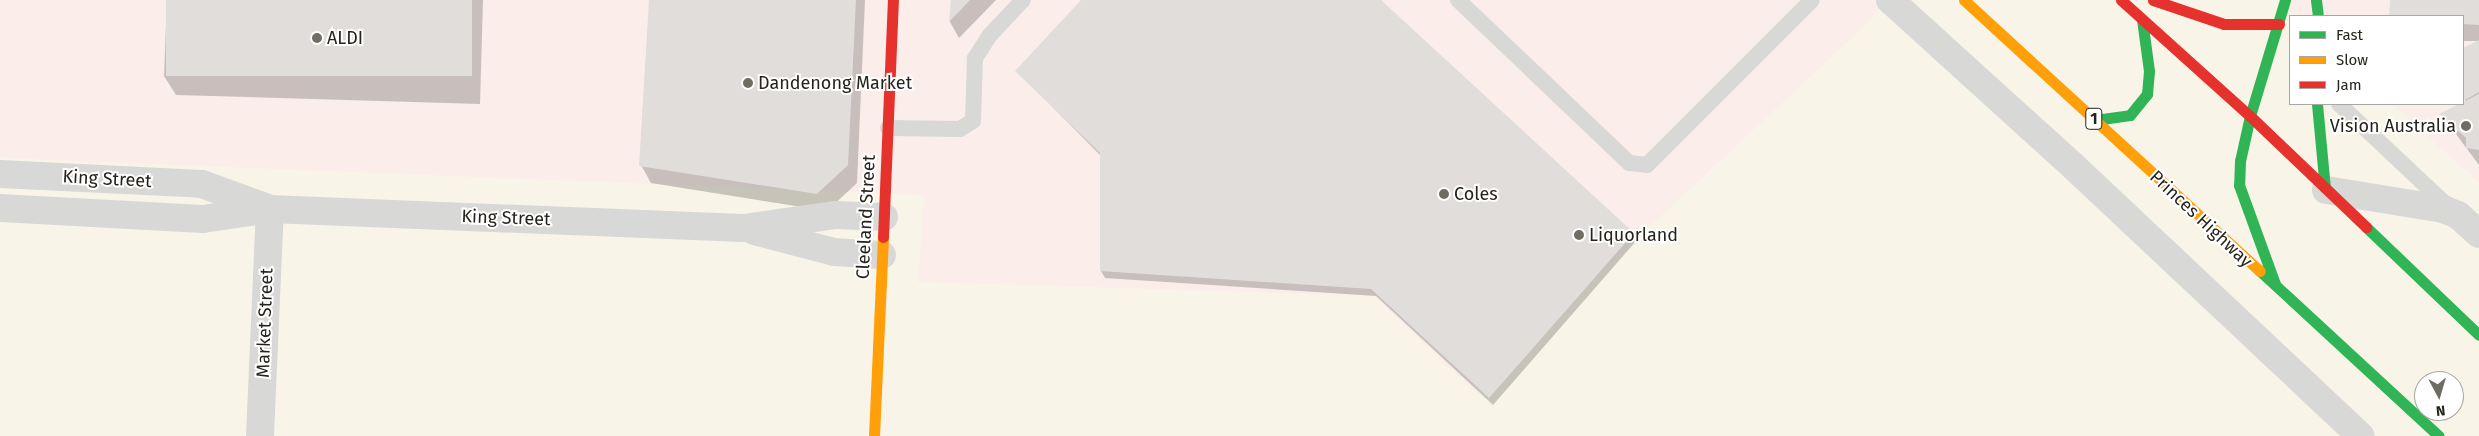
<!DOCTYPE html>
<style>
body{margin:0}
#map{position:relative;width:2479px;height:436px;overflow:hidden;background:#f8f5e8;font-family:"Fira Sans",sans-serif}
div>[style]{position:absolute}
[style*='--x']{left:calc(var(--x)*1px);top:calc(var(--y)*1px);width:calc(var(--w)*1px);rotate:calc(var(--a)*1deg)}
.commercial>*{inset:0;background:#fbeeea}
.shadow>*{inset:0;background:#0003}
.building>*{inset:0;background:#e1dddb;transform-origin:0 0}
.lane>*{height:16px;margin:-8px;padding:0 8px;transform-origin:8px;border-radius:8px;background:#d8d8d6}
.street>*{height:28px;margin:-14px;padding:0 14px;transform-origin:14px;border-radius:14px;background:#d8d8d6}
.fast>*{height:11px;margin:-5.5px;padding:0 5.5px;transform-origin:5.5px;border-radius:5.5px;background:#30b455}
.slow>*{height:11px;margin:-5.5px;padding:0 5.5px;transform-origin:5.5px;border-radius:5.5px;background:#ff9f0a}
.jam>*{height:11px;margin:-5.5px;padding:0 5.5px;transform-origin:5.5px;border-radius:5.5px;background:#e5322d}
.dots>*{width:14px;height:14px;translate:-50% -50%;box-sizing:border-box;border:2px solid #fff;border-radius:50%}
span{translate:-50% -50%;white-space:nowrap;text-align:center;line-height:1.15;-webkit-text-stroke:4px #fff;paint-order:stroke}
.shield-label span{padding:1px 4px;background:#fff;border:1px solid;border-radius:4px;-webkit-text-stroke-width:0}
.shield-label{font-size:16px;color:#25231b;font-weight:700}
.poi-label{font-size:18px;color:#25231b}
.left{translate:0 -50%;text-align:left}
.right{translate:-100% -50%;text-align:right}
.street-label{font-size:18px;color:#25231b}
.legend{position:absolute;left:2289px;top:15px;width:175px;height:90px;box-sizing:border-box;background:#fff;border:1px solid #a8a7a4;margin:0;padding:6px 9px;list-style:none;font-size:15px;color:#25231b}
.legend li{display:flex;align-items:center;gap:10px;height:25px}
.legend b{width:25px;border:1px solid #a8a7a4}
.north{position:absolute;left:2414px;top:371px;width:50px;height:50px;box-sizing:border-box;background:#fff;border:1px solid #a8a7a4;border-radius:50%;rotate:174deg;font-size:14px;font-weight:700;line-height:20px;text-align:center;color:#25231b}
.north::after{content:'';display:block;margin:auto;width:18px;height:22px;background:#6f6c63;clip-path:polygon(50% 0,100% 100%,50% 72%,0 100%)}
</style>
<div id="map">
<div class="commercial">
<div style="clip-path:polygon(0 0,1888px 0,1855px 35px,1474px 391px,1374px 296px,918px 282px,924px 195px,0 158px)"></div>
<div style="clip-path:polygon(2279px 0,2479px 0,2479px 183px,2392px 104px,2463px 104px,2463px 16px,2297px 16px)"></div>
</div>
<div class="shadow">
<div style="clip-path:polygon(167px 0,483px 0,480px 104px,176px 95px,164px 76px)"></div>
<div style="clip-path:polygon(650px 0,865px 0,857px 183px,827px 211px,651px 183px,641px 165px)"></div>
<div style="clip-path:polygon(953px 0,996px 0,959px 38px,950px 22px)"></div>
<div style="clip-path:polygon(1083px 0,1379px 0,1637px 240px,1493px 405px,1376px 296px,1105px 278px,1101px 271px,1101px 156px,1017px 71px)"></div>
<div style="clip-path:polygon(2391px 0,2479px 0,2479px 165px,2441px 114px,2466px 102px,2463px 97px,2463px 49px,2478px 41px,2463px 41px,2463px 16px,2391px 16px)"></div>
</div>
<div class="building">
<div style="left:166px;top:0;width:306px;height:76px"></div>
<div style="clip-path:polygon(649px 0,856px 0,848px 165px,817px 194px,639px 166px)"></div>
<div style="clip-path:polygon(951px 0,970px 0,949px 22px)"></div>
<div style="clip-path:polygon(1081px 0,1381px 0,1634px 233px,1489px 398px,1371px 289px,1100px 271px,1100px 153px,1015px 71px)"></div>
<div style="clip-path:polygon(2390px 0,2479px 0,2479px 25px,2463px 24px,2463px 16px,2389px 16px)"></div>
<div style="clip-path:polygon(2479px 40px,2479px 92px,2463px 101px,2463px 48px)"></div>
<div style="clip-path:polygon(2479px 94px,2479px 150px,2466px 148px,2466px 138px,2439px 114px)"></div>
</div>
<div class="lane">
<div style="--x:1458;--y:0;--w:236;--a:43.6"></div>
<div style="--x:1629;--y:163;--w:18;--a:6"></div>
<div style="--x:1647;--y:165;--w:233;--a:-45"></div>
<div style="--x:2339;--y:104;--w:155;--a:43.2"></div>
<div style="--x:888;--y:128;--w:72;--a:0.8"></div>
<div style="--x:960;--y:129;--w:15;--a:-32"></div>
<div style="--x:973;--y:121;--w:63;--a:-88.2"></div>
<div style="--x:975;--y:58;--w:27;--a:-57"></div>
<div style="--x:990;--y:35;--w:48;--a:-46.7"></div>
</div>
<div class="street">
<div style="--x:1890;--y:0;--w:246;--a:42.2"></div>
<div style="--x:2072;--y:165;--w:396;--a:43.2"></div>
<div style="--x:0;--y:174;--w:202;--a:2.8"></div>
<div style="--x:202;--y:184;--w:70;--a:20"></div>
<div style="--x:2326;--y:190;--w:119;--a:9.2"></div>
<div style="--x:2443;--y:209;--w:16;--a:22"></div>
<div style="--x:2458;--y:215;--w:28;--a:42"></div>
<div style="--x:0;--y:208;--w:203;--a:3.1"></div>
<div style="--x:203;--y:219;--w:68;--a:-8.5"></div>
<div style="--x:270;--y:209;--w:473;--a:2.3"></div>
<div style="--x:743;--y:228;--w:94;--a:-8"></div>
<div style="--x:836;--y:215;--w:48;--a:2.4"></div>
<div style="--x:754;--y:231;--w:83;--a:14.7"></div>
<div style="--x:834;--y:252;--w:48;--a:3.6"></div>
<div style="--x:260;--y:436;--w:227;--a:-87.5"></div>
</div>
<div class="fast">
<div style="--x:2316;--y:0;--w:16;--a:83"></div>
<div style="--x:2317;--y:104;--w:84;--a:84.6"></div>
<div style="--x:2250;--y:116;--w:121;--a:-73.2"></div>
<div style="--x:2250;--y:116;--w:46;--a:102.5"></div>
<div style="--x:2240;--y:161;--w:24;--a:92"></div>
<div style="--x:2239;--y:185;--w:105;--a:70"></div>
<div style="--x:2095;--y:120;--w:35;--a:-8"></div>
<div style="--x:2130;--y:115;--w:27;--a:-51"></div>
<div style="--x:2147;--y:94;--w:23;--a:-85"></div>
<div style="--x:2149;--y:71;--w:52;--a:-97.7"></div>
<div style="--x:2366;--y:227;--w:156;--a:43.7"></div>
<div style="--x:2260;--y:271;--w:243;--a:42.7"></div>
</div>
<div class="slow">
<div style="--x:1964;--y:0;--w:401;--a:42.5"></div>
<div style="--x:874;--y:436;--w:199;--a:-87.4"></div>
</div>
<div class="jam">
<div style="--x:2121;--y:0;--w:173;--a:42"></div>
<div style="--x:2250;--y:116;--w:161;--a:43.7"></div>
<div style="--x:2153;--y:0;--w:75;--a:18.7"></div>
<div style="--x:2224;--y:24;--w:55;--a:0"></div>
<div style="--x:883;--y:237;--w:237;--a:-87.6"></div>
</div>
<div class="dots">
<div style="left:317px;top:38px;background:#6f6c63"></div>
<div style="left:748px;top:83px;background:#6f6c63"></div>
<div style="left:2466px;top:126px;background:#6f6c63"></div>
<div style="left:1444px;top:194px;background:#6f6c63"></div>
<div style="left:1579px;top:235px;background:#6f6c63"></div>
</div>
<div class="shield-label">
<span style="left:2094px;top:119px">1</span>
</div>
<div class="poi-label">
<span class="left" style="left:327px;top:38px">ALDI</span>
<span class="left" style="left:758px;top:83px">Dandenong Market</span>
<span class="right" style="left:2456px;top:126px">Vision Australia</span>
<span class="left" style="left:1454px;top:194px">Coles</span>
<span class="left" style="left:1589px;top:235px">Liquorland</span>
</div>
<div class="street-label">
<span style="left:107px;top:179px;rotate:3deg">King Street</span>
<span style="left:866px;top:217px;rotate:-87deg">Cleeland Street</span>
<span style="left:506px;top:218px;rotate:2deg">King Street</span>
<span style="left:2201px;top:219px;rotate:43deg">Princes Highway</span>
<span style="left:265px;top:323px;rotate:-88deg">Market Street</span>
</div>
<ul class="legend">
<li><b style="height:6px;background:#30b455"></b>Fast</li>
<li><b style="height:6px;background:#ff9f0a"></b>Slow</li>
<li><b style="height:6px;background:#e5322d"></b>Jam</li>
</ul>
<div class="north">N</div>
</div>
